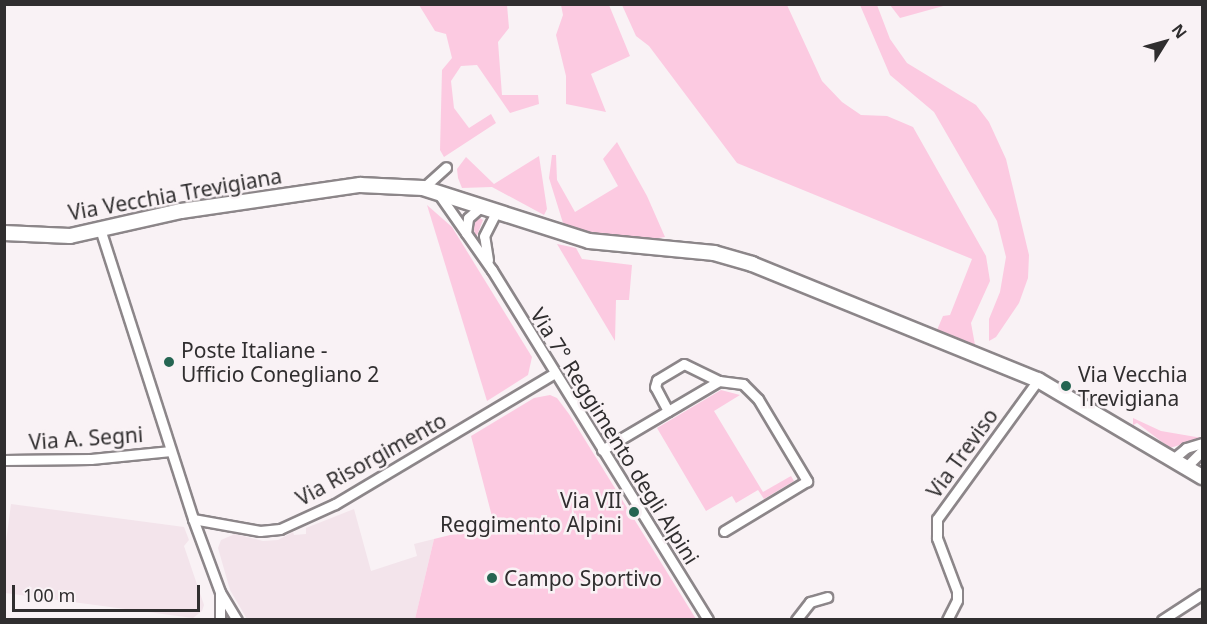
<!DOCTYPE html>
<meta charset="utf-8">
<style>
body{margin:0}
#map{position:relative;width:1207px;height:624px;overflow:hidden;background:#f9f2f5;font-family:"Noto Sans",sans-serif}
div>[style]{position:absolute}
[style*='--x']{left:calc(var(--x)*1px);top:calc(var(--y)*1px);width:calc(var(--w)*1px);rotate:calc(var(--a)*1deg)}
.built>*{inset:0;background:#f3e4eb}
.green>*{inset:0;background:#fccae1}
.roads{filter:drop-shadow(2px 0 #8c8689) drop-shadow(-2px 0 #8c8689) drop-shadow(0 2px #8c8689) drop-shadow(0 -2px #8c8689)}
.street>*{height:9px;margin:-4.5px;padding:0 4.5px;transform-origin:4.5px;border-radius:4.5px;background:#fff}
.secondary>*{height:14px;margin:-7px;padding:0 7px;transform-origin:7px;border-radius:7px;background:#fff}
.dots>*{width:16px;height:16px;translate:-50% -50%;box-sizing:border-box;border:3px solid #f9f2f5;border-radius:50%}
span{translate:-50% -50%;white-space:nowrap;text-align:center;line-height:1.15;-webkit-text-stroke:5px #f9f2f5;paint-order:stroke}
.street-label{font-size:21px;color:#302e2f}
.poi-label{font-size:21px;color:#302e2f}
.left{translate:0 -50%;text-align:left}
.right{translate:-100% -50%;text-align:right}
.frame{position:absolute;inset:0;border:6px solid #302e2f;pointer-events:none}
.north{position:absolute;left:1135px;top:12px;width:60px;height:60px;-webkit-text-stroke:4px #f9f2f5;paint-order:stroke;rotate:53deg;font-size:16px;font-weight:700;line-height:24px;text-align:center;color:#302e2f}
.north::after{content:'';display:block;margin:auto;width:21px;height:27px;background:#302e2f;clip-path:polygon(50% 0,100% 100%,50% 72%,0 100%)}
.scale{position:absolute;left:12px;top:585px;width:188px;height:27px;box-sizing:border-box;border:3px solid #302e2f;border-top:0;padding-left:8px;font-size:18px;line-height:21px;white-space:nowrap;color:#302e2f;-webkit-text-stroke:4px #f9f2f5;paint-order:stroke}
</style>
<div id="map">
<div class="built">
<div style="clip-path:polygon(11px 504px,184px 527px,189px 540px,184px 546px,204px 605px,202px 611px,193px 618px,5px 593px,5px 549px)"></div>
<div style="clip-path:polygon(354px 509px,371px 571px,417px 556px,414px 544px,434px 539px,415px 619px,247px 619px,230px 590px,218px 548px,221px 540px,235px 534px,263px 541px,278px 540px,293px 532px,294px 535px,306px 534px,306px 528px)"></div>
</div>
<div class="green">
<div style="clip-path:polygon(419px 5px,507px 5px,509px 28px,498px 42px,502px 95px,538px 95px,539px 104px,510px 113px,477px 65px,461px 66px,451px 81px,454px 108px,469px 128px,491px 114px,496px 123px,444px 157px,440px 150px,442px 70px,452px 58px,446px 34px,435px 31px)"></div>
<div style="clip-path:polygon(561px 5px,609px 5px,630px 56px,591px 74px,606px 112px,566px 104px,566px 76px,556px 35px,563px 15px)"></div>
<div style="clip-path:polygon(622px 5px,787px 5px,822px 81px,842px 102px,861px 115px,887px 116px,913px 127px,986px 256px,990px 281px,971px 323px,975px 345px,937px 330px,943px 316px,950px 315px,972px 259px,737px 163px,649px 46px,636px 36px)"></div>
<div style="clip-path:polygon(860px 5px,877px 5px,890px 39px,907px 63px,976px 105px,989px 122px,1006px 159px,1029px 255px,1028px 278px,1019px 303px,996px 337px,989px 341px,989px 319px,1000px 292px,1006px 257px,997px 221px,934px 112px,890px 75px)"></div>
<div style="clip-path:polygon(890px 5px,890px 4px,947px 5px,900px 18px)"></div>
<div style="clip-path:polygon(617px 142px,647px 196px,665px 237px,645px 240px,602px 236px,582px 233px,563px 223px,549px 178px,552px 155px,556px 155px,557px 180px,575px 212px,618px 186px,603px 159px)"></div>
<div style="clip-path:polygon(539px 156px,547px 209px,544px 215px,492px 187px,462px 188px,458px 178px,457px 169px,466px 157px,494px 184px)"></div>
<div style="clip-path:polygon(427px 205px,452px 227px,532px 357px,528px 375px,487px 401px)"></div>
<div style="clip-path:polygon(477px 216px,483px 220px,476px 238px,472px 222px)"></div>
<div style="clip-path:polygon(557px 244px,576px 248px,582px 259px,632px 265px,629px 300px,616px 300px,615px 341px)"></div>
<div style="clip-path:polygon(721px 390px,740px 395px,714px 411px,763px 492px,791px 476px,794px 481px,764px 499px,758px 490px,736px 503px,732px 496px,706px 511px,657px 428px)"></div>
<div style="clip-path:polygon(550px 395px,557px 398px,569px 414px,696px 619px,415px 619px,434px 539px,494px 524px,471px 436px,534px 398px)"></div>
<div style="clip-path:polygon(1133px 418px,1161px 431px,1202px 438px,1170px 448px,1137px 423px,1133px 425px)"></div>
</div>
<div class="roads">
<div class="street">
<div style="--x:423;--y:188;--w:31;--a:-42"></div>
<div style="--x:438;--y:193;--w:94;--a:55"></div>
<div style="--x:492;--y:270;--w:411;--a:58.3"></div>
<div style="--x:101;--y:232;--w:301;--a:72.2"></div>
<div style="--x:193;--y:519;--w:78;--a:69.7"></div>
<div style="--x:220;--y:592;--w:33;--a:59"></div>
<div style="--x:466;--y:233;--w:15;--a:-82"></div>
<div style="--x:468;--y:218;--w:18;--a:-41"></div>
<div style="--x:488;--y:260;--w:24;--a:-99"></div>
<div style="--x:484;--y:236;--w:28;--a:-63"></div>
<div style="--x:668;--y:411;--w:27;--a:-118"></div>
<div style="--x:655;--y:387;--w:7;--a:-74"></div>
<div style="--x:657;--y:380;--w:31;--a:-31"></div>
<div style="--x:684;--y:364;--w:39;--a:26"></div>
<div style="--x:602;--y:450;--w:136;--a:-30.5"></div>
<div style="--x:719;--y:381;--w:24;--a:7"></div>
<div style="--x:743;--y:384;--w:21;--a:45"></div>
<div style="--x:758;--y:399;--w:96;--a:59.1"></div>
<div style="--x:807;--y:481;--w:97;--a:148.9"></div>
<div style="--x:1173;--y:459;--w:17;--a:-40"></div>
<div style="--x:1186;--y:448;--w:17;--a:-17"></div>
<div style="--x:4;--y:460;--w:87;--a:-0.7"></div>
<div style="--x:91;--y:459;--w:80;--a:-5.7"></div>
<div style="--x:1186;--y:467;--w:23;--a:-45"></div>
<div style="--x:193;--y:519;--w:68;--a:10.2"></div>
<div style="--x:260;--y:531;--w:20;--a:-6"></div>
<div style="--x:280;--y:529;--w:60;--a:-24.4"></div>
<div style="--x:335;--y:504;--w:256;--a:-30.8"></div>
<div style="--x:220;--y:594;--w:26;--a:90"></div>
<div style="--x:796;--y:620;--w:23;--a:-52"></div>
<div style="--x:810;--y:602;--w:18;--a:-16"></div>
<div style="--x:947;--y:620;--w:22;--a:-63"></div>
<div style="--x:957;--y:600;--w:9;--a:-90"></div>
<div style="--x:957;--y:591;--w:57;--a:-110.7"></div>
<div style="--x:937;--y:538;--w:19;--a:-90"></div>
<div style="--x:937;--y:519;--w:172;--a:-54"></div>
<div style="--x:1162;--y:620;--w:48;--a:-33"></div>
</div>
<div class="secondary">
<div style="--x:4;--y:233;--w:66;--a:2.6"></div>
<div style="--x:70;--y:236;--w:114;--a:-12.7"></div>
<div style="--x:181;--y:211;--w:181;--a:-8.3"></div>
<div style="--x:360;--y:185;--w:63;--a:2.7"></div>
<div style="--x:423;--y:188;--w:174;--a:17.7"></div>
<div style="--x:589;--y:241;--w:126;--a:5.5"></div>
<div style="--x:714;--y:253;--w:40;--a:16"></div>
<div style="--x:752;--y:264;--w:309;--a:22.1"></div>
<div style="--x:1038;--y:380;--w:191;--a:30.6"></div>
</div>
</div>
<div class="dots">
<div style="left:169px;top:362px;background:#256552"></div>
<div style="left:1066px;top:386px;background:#256552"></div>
<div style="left:634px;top:512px;background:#256552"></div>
<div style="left:492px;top:578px;background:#256552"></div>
</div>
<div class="street-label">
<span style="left:175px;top:194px;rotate:-10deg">Via Vecchia Trevigiana</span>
<span style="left:615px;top:436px;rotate:58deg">Via 7° Reggimento degli Alpini</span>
<span style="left:86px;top:438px;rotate:-4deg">Via A. Segni</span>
<span style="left:962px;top:453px;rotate:-54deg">Via Treviso</span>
<span style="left:371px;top:459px;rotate:-29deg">Via Risorgimento</span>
</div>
<div class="poi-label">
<span class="left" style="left:181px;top:362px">Poste Italiane -<br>Ufficio Conegliano 2</span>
<span class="left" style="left:1078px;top:386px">Via Vecchia<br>Trevigiana</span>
<span class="right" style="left:622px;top:512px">Via VII<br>Reggimento Alpini</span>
<span class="left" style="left:504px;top:578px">Campo Sportivo</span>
</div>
<div class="frame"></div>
<div class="north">N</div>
<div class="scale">100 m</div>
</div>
